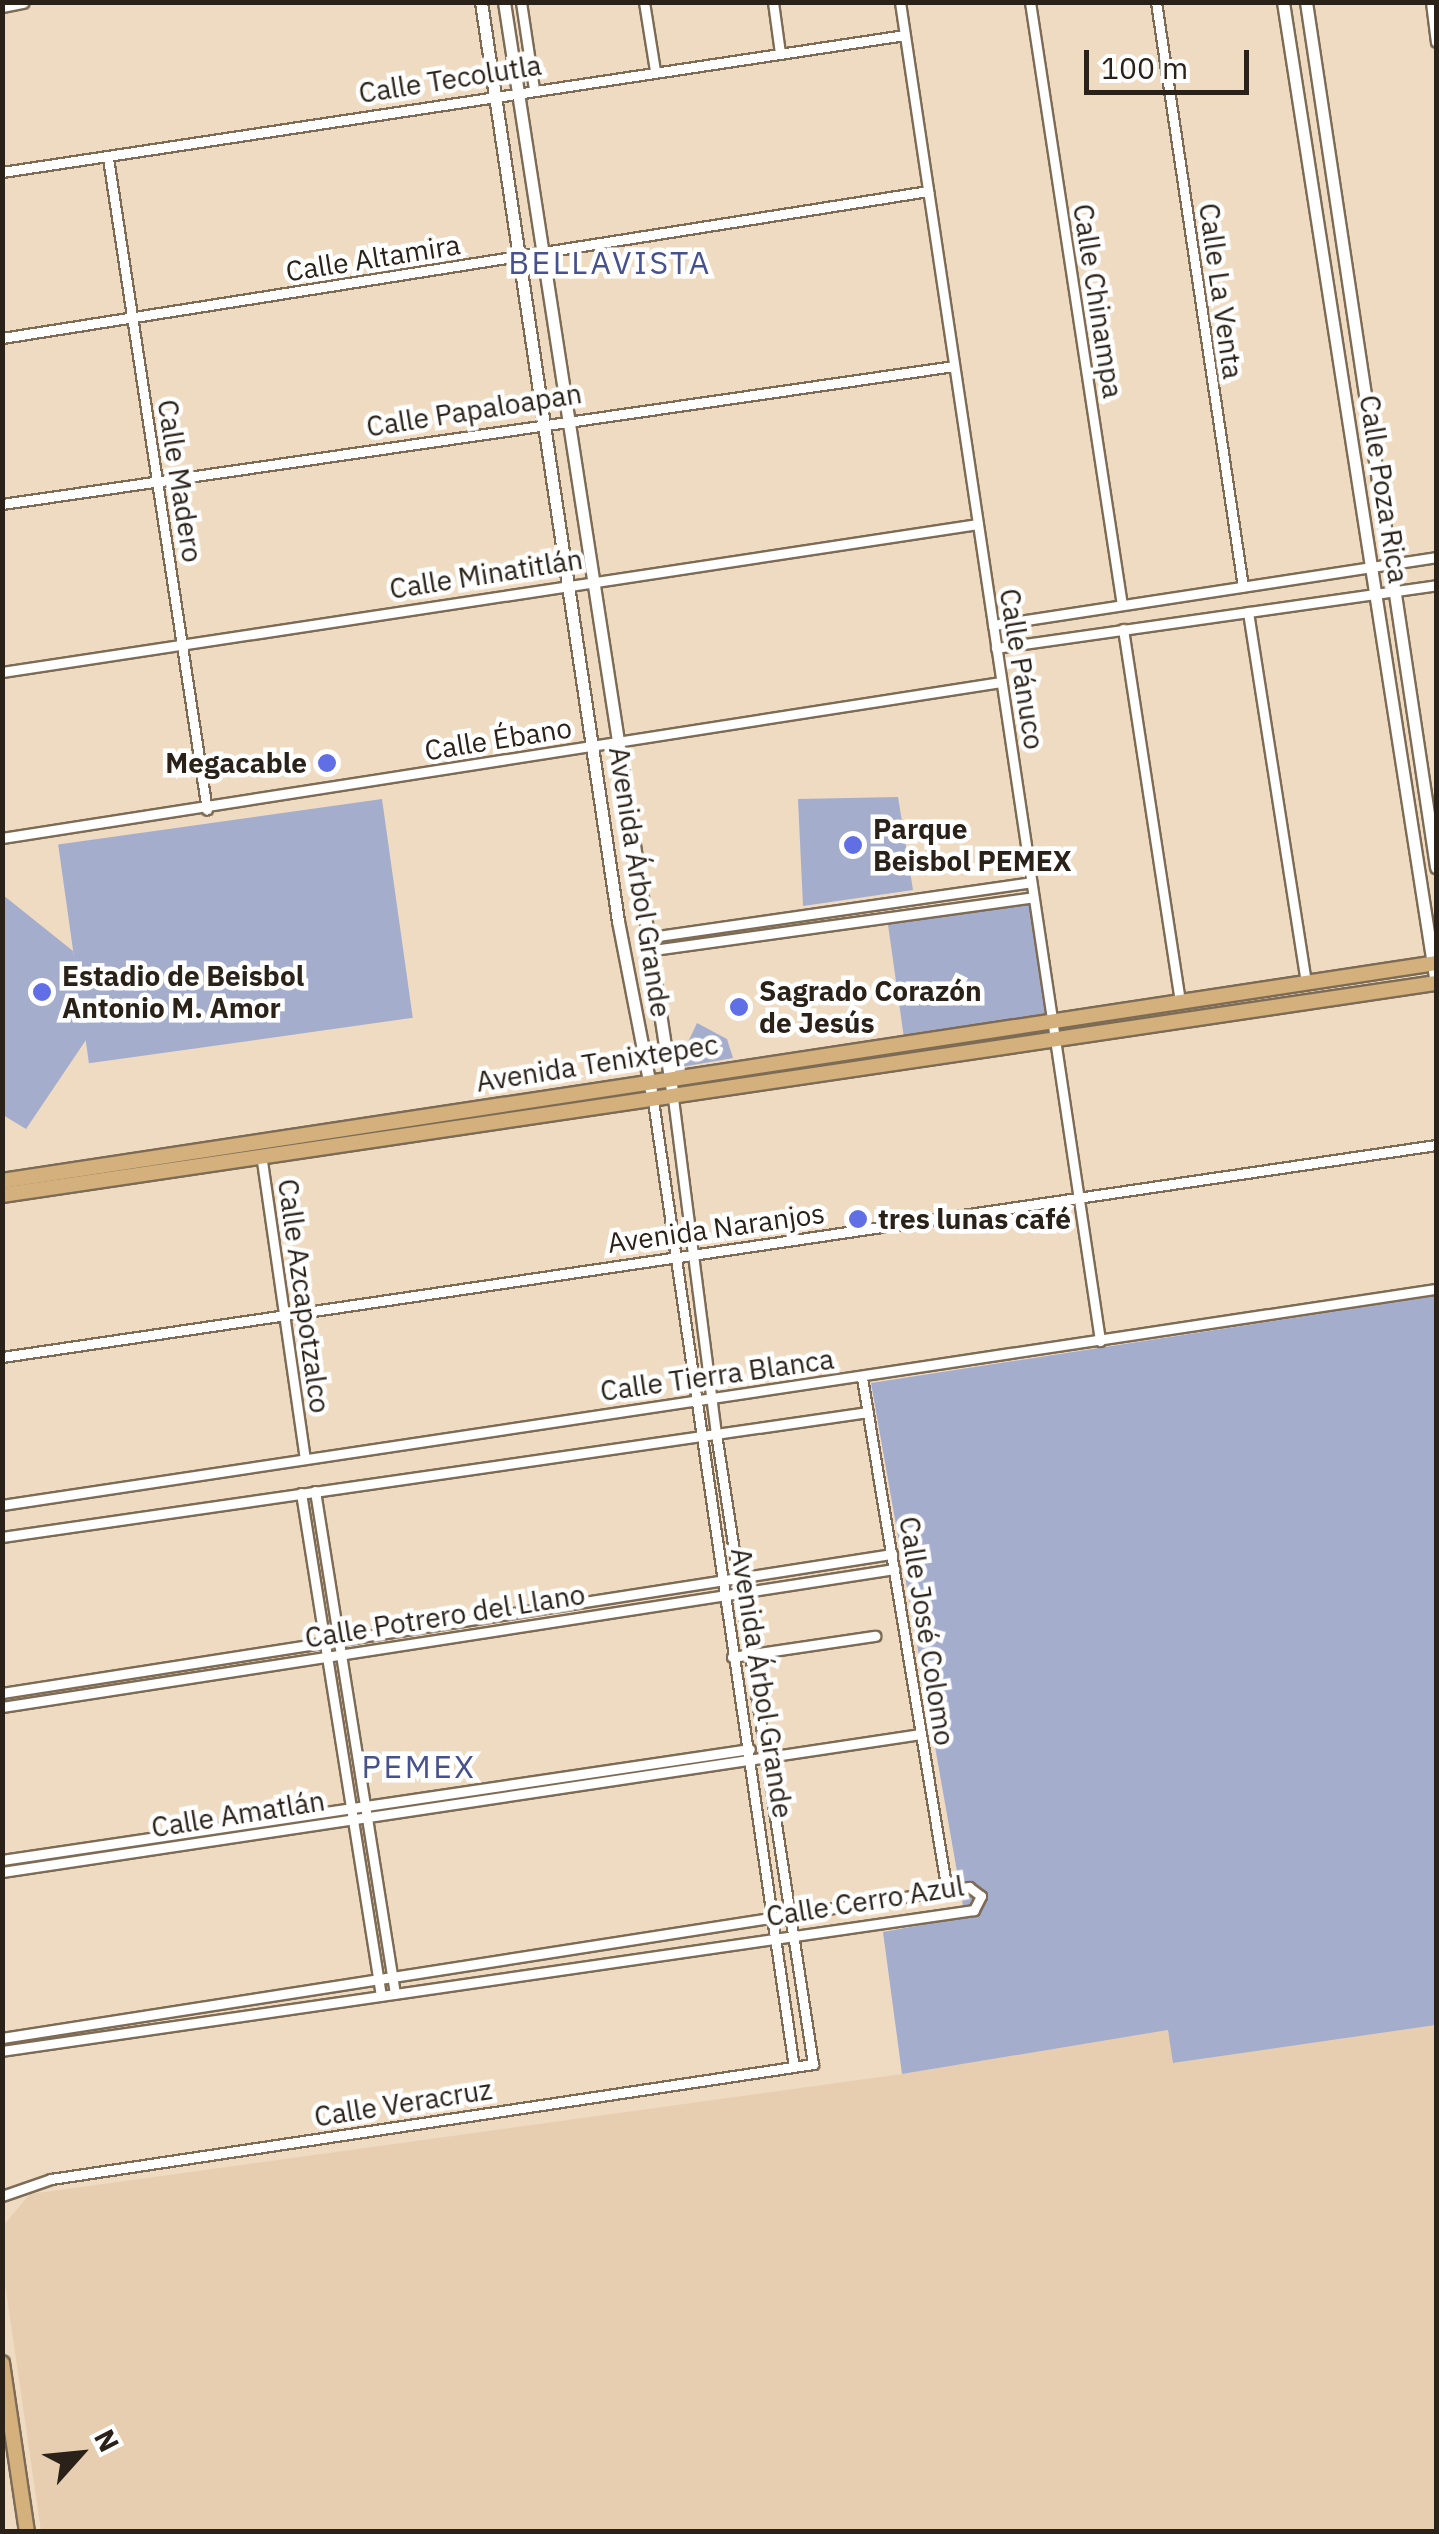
<!DOCTYPE html>
<meta charset="utf-8">
<style>
body{margin:0}
#map{position:relative;width:1439px;height:2534px;overflow:hidden;background:#efdbc2;font-family:"IBM Plex Sans",sans-serif}
div>[style]{position:absolute}
[style*='--x']{left:calc(var(--x)*1px);top:calc(var(--y)*1px);width:calc(var(--w)*1px);rotate:calc(var(--a)*1deg)}
.built>*{inset:0;background:#e7ceb0}
.green>*{inset:0;background:#a5adcd;transform-origin:0 0}
.roads{filter:drop-shadow(2px 0 #7d6b55) drop-shadow(-2px 0 #7d6b55) drop-shadow(0 2px #7d6b55) drop-shadow(0 -2px #7d6b55)}
.minor>*{height:9px;margin:-4.5px;padding:0 4.5px;transform-origin:4.5px;border-radius:4.5px;background:#fff}
.tertiary>*{height:11px;margin:-5.5px;padding:0 5.5px;transform-origin:5.5px;border-radius:5.5px;background:#fff}
.primary>*{height:14px;margin:-7px;padding:0 7px;transform-origin:7px;border-radius:7px;background:#d3b07c}
.dots>*{width:28px;height:28px;translate:-50% -50%;box-sizing:border-box;border:5px solid #fff;border-radius:50%}
span{translate:-50% -50%;white-space:nowrap;text-align:center;line-height:1.15;-webkit-text-stroke:9px #fff;paint-order:stroke}
.street-label{font-size:28px;color:#2a2219}
.poi-label{font-size:28px;color:#2a2219;font-weight:700}
.right{translate:-100% -50%;text-align:right}
.left{translate:0 -50%;text-align:left}
.quarter-label{font-size:32px;color:#46518e;letter-spacing:2.5px}
.frame{position:absolute;inset:0;border:5px solid #2a2219;pointer-events:none}
.north{position:absolute;left:30px;top:2404px;width:100px;height:100px;-webkit-text-stroke:8px #fff;paint-order:stroke;rotate:63deg;font-size:28px;font-weight:700;line-height:40px;text-align:center;color:#2a2219}
.north::after{content:'';display:block;margin:auto;width:35px;height:45px;background:#2a2219;clip-path:polygon(50% 0,100% 100%,50% 72%,0 100%)}
.scale{position:absolute;left:1084px;top:50px;width:165px;height:45px;box-sizing:border-box;border:5px solid #2a2219;border-top:0;padding-left:12px;font-size:30px;line-height:35px;white-space:nowrap;color:#2a2219;-webkit-text-stroke:8px #fff;paint-order:stroke}
</style>
<div id="map">
<div class="built">
<div style="clip-path:polygon(1436px 2025px,1436px 2531px,41px 2531px,3px 2270px,2px 2227px,30px 2194px,902px 2074px,1168px 2030px,1174px 2063px)"></div>
</div>
<div class="green">
<div style="clip-path:polygon(898px 797px,913px 890px,803px 906px,798px 799px)"></div>
<div style="left:382px;top:799px;width:221px;height:327px;rotate:82deg"></div>
<div style="clip-path:polygon(3px 895px,73px 951px,90px 1034px,26px 1129px,3px 1115px)"></div>
<div style="left:1031px;top:900px;width:116px;height:145px;rotate:82deg"></div>
<div style="clip-path:polygon(697px 1023px,727px 1039px,733px 1058px,676px 1068px)"></div>
<div style="clip-path:polygon(1436px 1296px,1436px 2025px,1173px 2063px,1168px 2030px,902px 2074px,883px 1932px,965px 1917px,871px 1383px)"></div>
</div>
<div class="roads">
<div class="minor">
<div style="--x:521;--y:2;--w:88;--a:81.5"></div>
<div style="--x:644;--y:2;--w:70;--a:80.9"></div>
<div style="--x:773;--y:2;--w:51;--a:82.2"></div>
<div style="--x:900;--y:2;--w:1354;--a:81.5"></div>
<div style="--x:1030;--y:2;--w:610;--a:81.33"></div>
<div style="--x:1156;--y:2;--w:591;--a:81.54"></div>
<div style="--x:1431;--y:2;--w:40;--a:82.9"></div>
<div style="--x:108;--y:158;--w:659;--a:81.37"></div>
<div style="--x:2;--y:172;--w:913;--a:-8.63"></div>
<div style="--x:2;--y:338;--w:938;--a:-9.02"></div>
<div style="--x:2;--y:504;--w:962;--a:-8.25"></div>
<div style="--x:1248;--y:612;--w:375;--a:81.1"></div>
<div style="--x:993;--y:625;--w:448;--a:-8.7"></div>
<div style="--x:1123;--y:629;--w:376;--a:81.3"></div>
<div style="--x:996;--y:648;--w:444;--a:-8.1"></div>
<div style="--x:2;--y:672;--w:987;--a:-8.62"></div>
<div style="--x:2;--y:838;--w:1011;--a:-8.88"></div>
<div style="--x:644;--y:938;--w:391;--a:-8.2"></div>
<div style="--x:646;--y:951;--w:391;--a:-7.9"></div>
<div style="--x:653;--y:1101;--w:976;--a:81.7"></div>
<div style="--x:261;--y:1154;--w:307;--a:81.8"></div>
<div style="--x:2;--y:1357;--w:1450;--a:-8.41"></div>
<div style="--x:862;--y:1378;--w:520;--a:80.59"></div>
<div style="--x:315;--y:1491;--w:509;--a:80.96"></div>
<div style="--x:301;--y:1493;--w:509;--a:80.96"></div>
<div style="--x:2;--y:1505;--w:1450;--a:-8.57"></div>
<div style="--x:2;--y:1537;--w:875;--a:-8.21"></div>
<div style="--x:732;--y:1657;--w:145;--a:-8.4"></div>
<div style="--x:2;--y:1693;--w:901;--a:-8.88"></div>
<div style="--x:2;--y:1707;--w:903;--a:-8.79"></div>
<div style="--x:2;--y:1860;--w:756;--a:-8.44"></div>
<div style="--x:2;--y:1872;--w:929;--a:-8.54"></div>
<div style="--x:2;--y:2038;--w:979;--a:-8.88"></div>
<div style="--x:969;--y:1887;--w:15;--a:37"></div>
<div style="--x:981;--y:1896;--w:16;--a:117"></div>
<div style="--x:974;--y:1910;--w:982;--a:171.75"></div>
<div style="--x:2;--y:2196;--w:52;--a:-19.1"></div>
<div style="--x:51;--y:2179;--w:771;--a:-8.58"></div>
<div style="--x:813;--y:2064;--w:637;--a:-98.75"></div>
<div style="--x:716;--y:1434;--w:339;--a:-97.3"></div>
</div>
<div class="tertiary">
<div style="--x:481;--y:2;--w:929;--a:81.52"></div>
<div style="--x:618;--y:921;--w:172;--a:79"></div>
<div style="--x:504;--y:2;--w:1109;--a:81.23"></div>
<div style="--x:1283;--y:2;--w:993;--a:81.14"></div>
<div style="--x:1306;--y:2;--w:875;--a:81.45"></div>
<div style="--x:2;--y:6;--w:21;--a:-11"></div>
</div>
<div class="primary">
<div style="--x:2;--y:1181;--w:1450;--a:-8.64"></div>
<div style="--x:2;--y:1195;--w:1450;--a:-8.41"></div>
<div style="--x:2;--y:2363;--w:171;--a:81.6"></div>
</div>
</div>
<div class="dots">
<div style="left:327px;top:763px;background:#616fe7"></div>
<div style="left:853px;top:845px;background:#616fe7"></div>
<div style="left:42px;top:992px;background:#616fe7"></div>
<div style="left:739px;top:1007px;background:#616fe7"></div>
<div style="left:858px;top:1219px;background:#616fe7"></div>
</div>
<div class="street-label">
<span style="left:450px;top:79px;rotate:-9deg">Calle Tecolutla</span>
<span style="left:373px;top:258px;rotate:-9deg">Calle Altamira</span>
<span style="left:1221px;top:291px;rotate:82deg">Calle La Venta</span>
<span style="left:1098px;top:301px;rotate:81deg">Calle Chinampa</span>
<span style="left:474px;top:410px;rotate:-9deg">Calle Papaloapan</span>
<span style="left:180px;top:481px;rotate:81deg">Calle Madero</span>
<span style="left:1384px;top:489px;rotate:81deg">Calle Poza Rica</span>
<span style="left:486px;top:574px;rotate:-9deg">Calle Minatitlán</span>
<span style="left:1022px;top:669px;rotate:81deg">Calle Pánuco</span>
<span style="left:498px;top:739px;rotate:-9deg">Calle Ébano</span>
<span style="left:640px;top:882px;rotate:81deg">Avenida Árbol Grande</span>
<span style="left:597px;top:1063px;rotate:-9deg">Avenida Tenixtepec</span>
<span style="left:716px;top:1228px;rotate:-8deg">Avenida Naranjos</span>
<span style="left:304px;top:1296px;rotate:82deg">Calle Azcapotzalco</span>
<span style="left:717px;top:1375px;rotate:-8deg">Calle Tierra Blanca</span>
<span style="left:445px;top:1616px;rotate:-9deg">Calle Potrero del Llano</span>
<span style="left:927px;top:1631px;rotate:81deg">Calle José Colomo</span>
<span style="left:762px;top:1683px;rotate:81deg">Avenida Árbol Grande</span>
<span style="left:238px;top:1814px;rotate:-9deg">Calle Amatlán</span>
<span style="left:865px;top:1901px;rotate:-9deg">Calle Cerro Azul</span>
<span style="left:403px;top:2103px;rotate:-9deg">Calle Veracruz</span>
</div>
<div class="poi-label">
<span class="right" style="left:307px;top:763px">Megacable</span>
<span class="left" style="left:873px;top:845px">Parque<br>Beisbol PEMEX</span>
<span class="left" style="left:62px;top:992px">Estadio de Beisbol<br>Antonio M. Amor</span>
<span class="left" style="left:759px;top:1007px">Sagrado Corazón<br>de Jesús</span>
<span class="left" style="left:878px;top:1219px">tres lunas café</span>
</div>
<div class="quarter-label">
<span style="left:610px;top:262px">BELLAVISTA</span>
<span style="left:419px;top:1766px">PEMEX</span>
</div>
<div class="frame"></div>
<div class="north">N</div>
<div class="scale">100 m</div>
</div>
